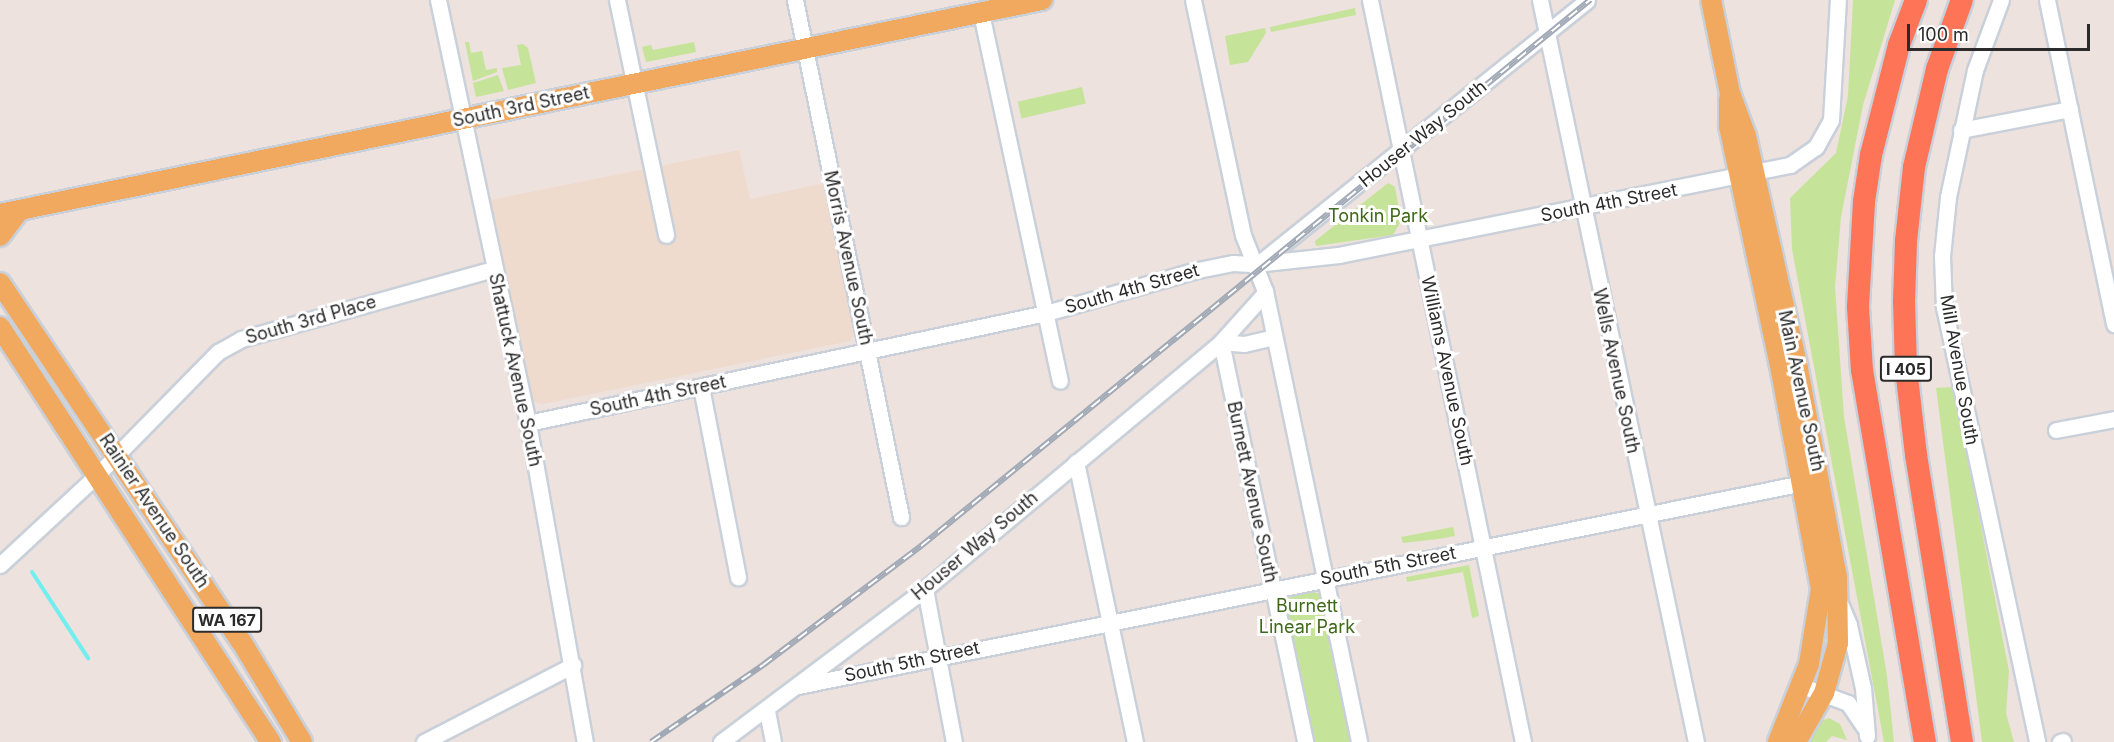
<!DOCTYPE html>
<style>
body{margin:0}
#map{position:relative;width:2114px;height:742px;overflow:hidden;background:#ede2dd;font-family:Inter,sans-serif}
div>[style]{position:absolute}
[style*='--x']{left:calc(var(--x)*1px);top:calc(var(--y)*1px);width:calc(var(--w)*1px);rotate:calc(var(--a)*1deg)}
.education>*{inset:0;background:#eedbcd}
.green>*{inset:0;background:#c6e39a;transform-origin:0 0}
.stream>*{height:4px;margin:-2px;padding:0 2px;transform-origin:2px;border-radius:2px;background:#71eeef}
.roads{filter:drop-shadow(2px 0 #c9d0d9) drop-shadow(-2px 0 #c9d0d9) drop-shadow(0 2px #c9d0d9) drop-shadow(0 -2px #c9d0d9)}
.minor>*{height:15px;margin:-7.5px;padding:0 7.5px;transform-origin:7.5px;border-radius:7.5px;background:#fff}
.major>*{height:20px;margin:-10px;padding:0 10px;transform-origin:10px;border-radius:10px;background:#f1a95f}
.highway>*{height:22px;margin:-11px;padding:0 11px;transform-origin:11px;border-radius:11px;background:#fe7457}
.rail>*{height:6px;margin-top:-3px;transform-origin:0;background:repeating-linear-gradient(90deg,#fff 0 11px,#a0a9b5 0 22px);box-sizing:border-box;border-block:2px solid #a0a9b5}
span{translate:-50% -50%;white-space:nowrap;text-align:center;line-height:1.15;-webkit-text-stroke:6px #fff;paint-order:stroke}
.shield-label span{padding:2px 4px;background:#fff;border:2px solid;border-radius:4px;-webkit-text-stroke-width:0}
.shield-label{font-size:16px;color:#2b2b2b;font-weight:700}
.street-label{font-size:18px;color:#2b2b2b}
.park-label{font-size:18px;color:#3f691a}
.scale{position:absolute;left:1907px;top:24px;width:183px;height:27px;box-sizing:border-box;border:3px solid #2b2b2b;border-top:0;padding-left:8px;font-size:18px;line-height:21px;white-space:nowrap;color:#2b2b2b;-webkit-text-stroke:4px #fff;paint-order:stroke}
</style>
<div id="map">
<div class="education">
<div style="clip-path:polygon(739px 150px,750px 199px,824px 183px,855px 332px,850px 341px,543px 404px,533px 402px,491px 200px)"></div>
</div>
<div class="green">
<div style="clip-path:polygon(1853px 0,1895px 0,1863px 105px,1841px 217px,1835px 287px,1844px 417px,1887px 676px,1894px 742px,1884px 742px,1792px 249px,1790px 198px,1836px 153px,1848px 96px)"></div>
<div style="clip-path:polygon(1355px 8px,1356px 15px,1271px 32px,1270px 27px)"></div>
<div style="clip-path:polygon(1265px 28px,1266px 33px,1248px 62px,1230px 65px,1225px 36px)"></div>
<div style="clip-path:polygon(469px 42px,471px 53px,482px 51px,486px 70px,497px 68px,497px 72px,473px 81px,465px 42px)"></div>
<div style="clip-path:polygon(694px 42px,696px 52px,646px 62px,642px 47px,651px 45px,653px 50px)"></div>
<div style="clip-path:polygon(523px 44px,528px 48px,536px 83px,508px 90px,502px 68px,521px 65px,517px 45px)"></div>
<div style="clip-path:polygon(498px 75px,504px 91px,476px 97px,473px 83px)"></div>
<div style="left:1082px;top:87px;width:17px;height:66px;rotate:77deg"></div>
<div style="clip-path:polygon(1388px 183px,1395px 187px,1401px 221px,1393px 235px,1316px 246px,1315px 241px)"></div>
<div style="clip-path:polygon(1954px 387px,2009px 671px,2006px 713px,2014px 742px,1982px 742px,1936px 388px)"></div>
<div style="clip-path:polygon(1453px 527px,1455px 536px,1438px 539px,1403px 543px,1401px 537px)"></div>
<div style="clip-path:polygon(1469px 565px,1479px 616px,1472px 618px,1463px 572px,1407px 582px,1406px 577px)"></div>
<div style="clip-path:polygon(1311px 591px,1322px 595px,1353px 742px,1313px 742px,1284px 606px,1291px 596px)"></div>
<div style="clip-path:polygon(1829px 718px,1840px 724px,1847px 740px,1832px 736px,1826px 742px,1807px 742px,1818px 722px)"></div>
</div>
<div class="stream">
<div style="--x:32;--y:572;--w:103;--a:56.9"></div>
</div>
<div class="roads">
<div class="minor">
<div style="--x:438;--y:0;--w:432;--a:78"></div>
<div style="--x:528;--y:423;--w:324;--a:79.9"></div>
<div style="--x:617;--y:0;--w:240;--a:78.2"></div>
<div style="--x:795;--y:0;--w:528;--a:78.41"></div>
<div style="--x:1193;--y:0;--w:240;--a:78"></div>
<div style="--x:1243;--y:235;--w:60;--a:68.6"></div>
<div style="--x:1265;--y:291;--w:461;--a:78.2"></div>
<div style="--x:1370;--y:0;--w:758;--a:78.35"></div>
<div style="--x:1540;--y:0;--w:758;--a:78.13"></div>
<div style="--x:2001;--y:0;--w:75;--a:110.4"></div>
<div style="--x:1975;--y:70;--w:130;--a:102"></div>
<div style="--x:1948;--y:197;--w:59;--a:95.8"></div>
<div style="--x:1942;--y:256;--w:51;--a:87.8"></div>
<div style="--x:1944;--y:307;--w:445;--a:77.9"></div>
<div style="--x:2047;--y:0;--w:331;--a:78.3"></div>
<div style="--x:981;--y:13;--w:376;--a:77.9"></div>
<div style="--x:1961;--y:130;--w:111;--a:-10.9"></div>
<div style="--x:1263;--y:260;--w:415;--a:-38.7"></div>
<div style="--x:1221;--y:342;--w:409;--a:78.1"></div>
<div style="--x:1221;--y:342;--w:23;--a:5"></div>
<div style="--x:1244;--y:344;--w:31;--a:-13"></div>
<div style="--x:701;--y:387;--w:194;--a:79"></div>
<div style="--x:528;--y:423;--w:530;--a:-11.99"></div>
<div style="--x:1046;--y:313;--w:153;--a:-15.9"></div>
<div style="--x:1193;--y:271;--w:41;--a:-11.3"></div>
<div style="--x:1233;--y:263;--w:22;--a:3"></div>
<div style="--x:1255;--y:264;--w:84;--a:-6.1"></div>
<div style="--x:1339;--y:255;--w:460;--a:-11.3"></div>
<div style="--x:1790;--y:165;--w:32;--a:-35"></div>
<div style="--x:1816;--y:147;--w:31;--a:-61"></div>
<div style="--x:1831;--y:120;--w:120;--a:-86.7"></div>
<div style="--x:2056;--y:430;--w:59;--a:-10.7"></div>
<div style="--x:1076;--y:462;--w:286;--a:78.1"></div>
<div style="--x:0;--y:565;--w:134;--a:-42.9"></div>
<div style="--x:98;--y:474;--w:171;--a:-45.5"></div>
<div style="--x:218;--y:352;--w:26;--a:-29"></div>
<div style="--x:241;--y:339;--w:262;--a:-15.5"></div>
<div style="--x:925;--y:589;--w:156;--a:79.3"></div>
<div style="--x:1839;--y:601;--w:26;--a:67"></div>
<div style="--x:1849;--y:625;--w:65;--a:77.5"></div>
<div style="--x:1863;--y:688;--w:48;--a:85.2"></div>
<div style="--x:798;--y:686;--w:1025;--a:-11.42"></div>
<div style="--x:1802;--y:686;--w:49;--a:20.3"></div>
<div style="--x:1848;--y:703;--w:29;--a:56"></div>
<div style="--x:767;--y:711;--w:32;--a:79"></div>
<div style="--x:424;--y:742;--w:168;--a:-27.3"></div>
<div style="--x:721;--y:742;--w:255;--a:-36.9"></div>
<div style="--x:925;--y:589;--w:386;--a:-39.8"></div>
<div style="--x:1221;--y:342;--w:66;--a:-48.1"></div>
<div style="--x:2060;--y:742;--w:3;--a:-18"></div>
</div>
<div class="major">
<div style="--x:1711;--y:0;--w:95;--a:78.5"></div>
<div style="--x:1730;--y:93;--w:46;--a:69.6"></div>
<div style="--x:1746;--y:136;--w:239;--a:77.4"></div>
<div style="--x:1798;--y:369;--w:213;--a:79.4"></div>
<div style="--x:1837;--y:578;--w:65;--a:89.1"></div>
<div style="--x:1838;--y:643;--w:52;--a:105.6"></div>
<div style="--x:1824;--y:693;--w:56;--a:119.7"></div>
<div style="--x:1729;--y:99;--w:27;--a:90"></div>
<div style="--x:1729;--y:126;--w:250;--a:78"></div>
<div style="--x:1781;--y:371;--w:222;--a:79.6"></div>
<div style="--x:1821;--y:589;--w:76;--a:99.1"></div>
<div style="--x:1809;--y:664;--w:84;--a:111.7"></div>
<div style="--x:0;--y:214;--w:1064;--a:-11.61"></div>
<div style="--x:0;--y:236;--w:31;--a:-53"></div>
<div style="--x:0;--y:283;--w:432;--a:56.1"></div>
<div style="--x:241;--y:641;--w:118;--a:58.9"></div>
<div style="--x:0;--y:327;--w:496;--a:56.9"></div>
</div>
<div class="highway">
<div style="--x:1916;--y:0;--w:48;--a:110.7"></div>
<div style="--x:1899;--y:45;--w:114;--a:104.3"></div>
<div style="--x:1871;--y:155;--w:48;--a:98.5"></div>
<div style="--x:1864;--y:202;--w:105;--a:93.3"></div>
<div style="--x:1858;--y:307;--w:63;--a:86.4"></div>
<div style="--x:1862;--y:370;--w:377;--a:80.4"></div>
<div style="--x:1962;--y:742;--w:291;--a:-99.1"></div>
<div style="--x:1916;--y:455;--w:88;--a:-96.6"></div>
<div style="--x:1906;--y:368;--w:66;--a:-91.7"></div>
<div style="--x:1904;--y:302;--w:61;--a:-88.1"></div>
<div style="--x:1906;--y:241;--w:74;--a:-83.8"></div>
<div style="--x:1914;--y:167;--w:101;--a:-76.8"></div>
<div style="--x:1937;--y:69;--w:73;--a:-70.1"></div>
</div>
</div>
<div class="rail">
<div style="--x:651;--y:742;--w:136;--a:-34.5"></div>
<div style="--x:763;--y:665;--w:198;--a:-37"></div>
<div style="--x:921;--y:546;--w:864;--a:-39.22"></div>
</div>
<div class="shield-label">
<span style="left:1906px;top:369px">I 405</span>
<span style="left:227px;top:620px">WA 167</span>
</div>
<div class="street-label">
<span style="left:521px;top:107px;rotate:-12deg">South 3rd Street</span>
<span style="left:1423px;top:134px;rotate:-39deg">Houser Way South</span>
<span style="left:1609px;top:203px;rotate:-11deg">South 4th Street</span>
<span style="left:848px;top:258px;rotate:78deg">Morris Avenue South</span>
<span style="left:1132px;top:289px;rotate:-16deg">South 4th Street</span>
<span style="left:311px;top:320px;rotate:-16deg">South 3rd Place</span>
<span style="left:515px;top:370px;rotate:78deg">Shattuck Avenue South</span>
<span style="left:1959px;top:370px;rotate:80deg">Mill Avenue South</span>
<span style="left:1447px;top:371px;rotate:78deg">Williams Avenue South</span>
<span style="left:1616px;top:371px;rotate:78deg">Wells Avenue South</span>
<span style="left:1801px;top:391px;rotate:78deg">Main Avenue South</span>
<span style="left:658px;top:396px;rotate:-12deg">South 4th Street</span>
<span style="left:1252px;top:492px;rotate:78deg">Burnett Avenue South</span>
<span style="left:154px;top:511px;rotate:56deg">Rainier Avenue South</span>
<span style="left:975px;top:546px;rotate:-40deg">Houser Way South</span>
<span style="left:1388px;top:566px;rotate:-11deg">South 5th Street</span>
<span style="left:912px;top:662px;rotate:-12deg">South 5th Street</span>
</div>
<div class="park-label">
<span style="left:1378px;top:216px">Tonkin Park</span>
<span style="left:1307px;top:617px">Burnett<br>Linear Park</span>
</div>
<div class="scale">100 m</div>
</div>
